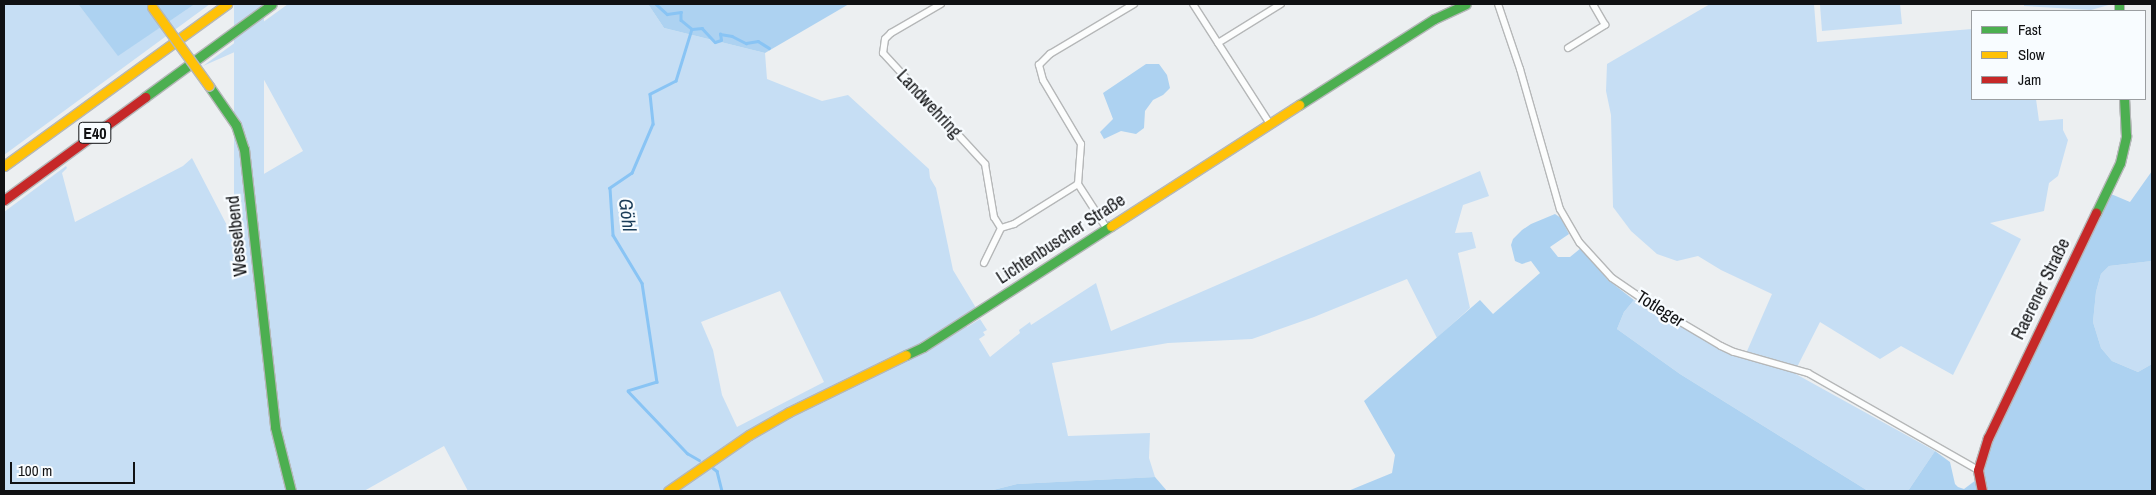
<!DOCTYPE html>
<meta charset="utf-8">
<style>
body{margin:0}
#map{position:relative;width:2156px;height:495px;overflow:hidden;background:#eceff1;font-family:"Archivo Narrow",sans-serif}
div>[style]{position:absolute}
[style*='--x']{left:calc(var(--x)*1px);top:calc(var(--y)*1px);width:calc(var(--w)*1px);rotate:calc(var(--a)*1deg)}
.green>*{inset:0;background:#c6def4;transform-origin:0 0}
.forest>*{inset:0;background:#add2f1}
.stream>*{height:2.5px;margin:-1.25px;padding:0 1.25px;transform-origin:1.25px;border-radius:1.25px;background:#89c4f4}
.roads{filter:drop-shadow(1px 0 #b5b7b8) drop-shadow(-1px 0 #b5b7b8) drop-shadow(0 1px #b5b7b8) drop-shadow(0 -1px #b5b7b8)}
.street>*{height:6px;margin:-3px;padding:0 3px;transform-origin:3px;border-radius:3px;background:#fcfdfd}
.fast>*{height:9px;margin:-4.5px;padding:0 4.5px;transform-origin:4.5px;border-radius:4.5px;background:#4caf50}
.slow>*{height:9px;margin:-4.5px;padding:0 4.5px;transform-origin:4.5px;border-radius:4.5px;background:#ffc107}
.jam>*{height:9px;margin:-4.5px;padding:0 4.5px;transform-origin:4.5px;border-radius:4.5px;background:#c62828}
.bridges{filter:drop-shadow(1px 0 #b5b7b8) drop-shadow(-1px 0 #b5b7b8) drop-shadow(0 1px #b5b7b8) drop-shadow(0 -1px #b5b7b8)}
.slow-bridge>*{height:9px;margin:-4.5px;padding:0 4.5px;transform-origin:4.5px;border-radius:4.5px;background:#ffc107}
span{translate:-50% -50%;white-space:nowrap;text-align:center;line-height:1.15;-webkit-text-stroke:4.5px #f8fcff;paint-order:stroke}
.shield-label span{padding:1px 4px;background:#f8fcff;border:1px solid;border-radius:4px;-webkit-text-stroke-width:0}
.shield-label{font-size:16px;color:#101113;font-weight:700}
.street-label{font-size:18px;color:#101113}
.water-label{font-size:19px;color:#1b3d59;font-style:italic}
.frame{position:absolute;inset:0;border:5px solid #101113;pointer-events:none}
.legend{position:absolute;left:1971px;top:10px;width:175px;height:90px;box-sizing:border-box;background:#f8fcff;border:1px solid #9b9ea1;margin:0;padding:6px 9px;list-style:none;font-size:15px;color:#101113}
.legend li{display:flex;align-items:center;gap:10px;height:25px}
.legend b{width:25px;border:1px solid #9b9ea1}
.scale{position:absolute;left:10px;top:462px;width:125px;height:22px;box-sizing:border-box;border:2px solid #101113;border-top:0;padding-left:6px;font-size:15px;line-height:18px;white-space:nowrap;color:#101113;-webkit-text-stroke:4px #f8fcff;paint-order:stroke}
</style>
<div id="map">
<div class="green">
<div style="clip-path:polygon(4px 4px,78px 4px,118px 55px,195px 4px,210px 4px,4px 155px)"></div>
<div style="left:234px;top:4px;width:30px;height:285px"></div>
<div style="clip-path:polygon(evenodd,288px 4px,648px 4px,664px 28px,765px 53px,767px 79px,822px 101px,848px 95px,929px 169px,930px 178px,936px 188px,953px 270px,976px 308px,960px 318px,967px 327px,980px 319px,987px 330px,983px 332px,985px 335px,979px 339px,990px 357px,1020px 333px,1019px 330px,1030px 322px,1031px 325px,1096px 283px,1111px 331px,1480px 171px,1489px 196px,1463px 205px,1455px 233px,1472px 232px,1476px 248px,1458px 253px,1470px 308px,1437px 338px,1407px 279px,1314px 317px,1252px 339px,1168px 343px,1052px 363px,1068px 436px,1150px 433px,1149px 458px,1155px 477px,1017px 484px,989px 491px,468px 491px,444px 446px,364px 491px,4px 491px,4px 212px,66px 166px,67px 168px,62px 173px,75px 222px,183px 166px,192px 158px,246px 262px,240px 188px,303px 151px,246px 47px,203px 66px,288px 4px,780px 291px,824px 382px,737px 427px,722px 395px,713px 350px,701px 322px,780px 291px)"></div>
<div style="clip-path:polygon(1710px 4px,1814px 4px,1817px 42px,1972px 29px,1972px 99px,2036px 99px,2039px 121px,2063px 119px,2063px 130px,2068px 140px,2058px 176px,2049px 183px,2044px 211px,1990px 223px,2021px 239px,1953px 375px,1901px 346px,1880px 359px,1820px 322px,1794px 373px,1935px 451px,1908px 491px,1868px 491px,1680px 374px,1617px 329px,1624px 312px,1634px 300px,1650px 306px,1719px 348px,1744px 358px,1772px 294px,1721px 270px,1698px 256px,1677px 261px,1657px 254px,1631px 231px,1613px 207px,1611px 115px,1606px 91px,1607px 64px)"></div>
<div style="clip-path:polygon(1900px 4px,1902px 24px,1822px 31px,1820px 5px)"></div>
<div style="clip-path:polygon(2024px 4px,2112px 4px,2091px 10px,2024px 6px)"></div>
<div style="clip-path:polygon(2152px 261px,2152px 364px,2138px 372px,2112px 361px,2101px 348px,2093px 322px,2096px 292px,2101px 274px,2109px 266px)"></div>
</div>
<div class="forest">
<div style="clip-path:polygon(78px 4px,195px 4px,118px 56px)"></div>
<div style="clip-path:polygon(648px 4px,849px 4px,765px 53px,664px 28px)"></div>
<div style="clip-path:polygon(1146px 64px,1159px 64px,1167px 75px,1170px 88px,1163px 95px,1153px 100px,1145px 111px,1144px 128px,1136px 134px,1121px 131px,1104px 139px,1100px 132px,1113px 119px,1103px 93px)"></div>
<div style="clip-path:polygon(2152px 171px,2152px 261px,2109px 266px,2101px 274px,2096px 292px,2093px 322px,2101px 348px,2112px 361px,2138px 372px,2152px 364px,2152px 491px,1908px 491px,1935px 451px,1950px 462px,1955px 484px,1958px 487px,1964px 489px,1984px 474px,1986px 454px,1990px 439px,2111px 194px,2130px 202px)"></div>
<div style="clip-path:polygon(1555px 214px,1561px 218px,1569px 234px,1550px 247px,1558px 257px,1570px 257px,1581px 248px,1608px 280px,1634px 300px,1624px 312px,1617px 329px,1680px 374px,1868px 491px,1348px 491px,1392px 473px,1395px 455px,1364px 401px,1480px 300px,1493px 314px,1540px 273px,1531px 261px,1522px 264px,1515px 261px,1511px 245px,1513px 239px,1522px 230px,1531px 224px)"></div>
<div style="clip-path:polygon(1155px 477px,1167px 491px,989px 491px,1017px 484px)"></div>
</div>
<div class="stream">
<div style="--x:656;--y:4;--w:15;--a:42"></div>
<div style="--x:667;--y:14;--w:14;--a:-8"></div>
<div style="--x:681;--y:12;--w:8;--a:90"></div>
<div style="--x:681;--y:20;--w:14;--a:39"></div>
<div style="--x:692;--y:29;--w:54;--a:107.1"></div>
<div style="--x:676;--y:81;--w:29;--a:153"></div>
<div style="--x:650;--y:94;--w:30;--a:84"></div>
<div style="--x:653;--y:124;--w:53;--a:113.2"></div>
<div style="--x:632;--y:173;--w:27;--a:146"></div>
<div style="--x:610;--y:188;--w:47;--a:86.3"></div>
<div style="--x:613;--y:235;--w:56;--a:58.9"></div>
<div style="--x:642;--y:283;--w:100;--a:81.4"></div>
<div style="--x:657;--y:382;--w:30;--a:163"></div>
<div style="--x:628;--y:391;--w:86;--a:46.4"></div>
<div style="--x:687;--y:453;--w:14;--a:30"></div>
<div style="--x:692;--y:29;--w:10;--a:-6"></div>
<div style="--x:702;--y:28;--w:19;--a:47"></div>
<div style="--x:715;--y:42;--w:6;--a:-18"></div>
<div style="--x:721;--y:40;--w:6;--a:-99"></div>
<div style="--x:720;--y:34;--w:12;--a:9"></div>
<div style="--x:732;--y:36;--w:16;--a:27"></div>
<div style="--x:746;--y:43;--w:12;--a:-9"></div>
<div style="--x:758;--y:41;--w:13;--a:32"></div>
<div style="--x:713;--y:468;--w:5;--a:37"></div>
<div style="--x:717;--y:471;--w:21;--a:76"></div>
</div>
<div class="roads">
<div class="street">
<div style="--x:941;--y:4;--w:58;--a:149.9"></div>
<div style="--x:891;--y:33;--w:8;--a:135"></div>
<div style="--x:885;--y:39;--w:14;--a:98"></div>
<div style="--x:883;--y:53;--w:151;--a:47.4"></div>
<div style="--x:985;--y:164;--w:54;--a:80.4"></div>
<div style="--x:994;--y:217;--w:13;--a:58"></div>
<div style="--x:1193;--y:4;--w:143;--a:57.3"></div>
<div style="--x:1498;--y:4;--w:69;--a:71.3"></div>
<div style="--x:1520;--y:69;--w:146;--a:74.1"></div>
<div style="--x:1560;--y:209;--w:39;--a:60"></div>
<div style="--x:1580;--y:243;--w:47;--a:47.6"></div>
<div style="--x:1612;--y:278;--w:46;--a:34.4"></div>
<div style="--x:1650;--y:304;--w:82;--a:30.6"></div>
<div style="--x:1721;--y:346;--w:14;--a:25"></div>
<div style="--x:1734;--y:352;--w:77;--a:15.8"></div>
<div style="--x:1808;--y:373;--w:196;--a:29.7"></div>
<div style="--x:1218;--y:43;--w:74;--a:-31.8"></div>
<div style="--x:1568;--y:48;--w:44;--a:-31.9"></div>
<div style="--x:1605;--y:25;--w:24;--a:-120"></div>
<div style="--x:1107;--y:229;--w:54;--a:-122.8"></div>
<div style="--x:1078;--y:184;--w:40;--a:-85.7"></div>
<div style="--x:1081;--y:144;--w:74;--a:-120.7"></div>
<div style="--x:1043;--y:80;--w:16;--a:-105"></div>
<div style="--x:1039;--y:65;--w:16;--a:-45"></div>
<div style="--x:1050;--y:54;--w:98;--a:-30.8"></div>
<div style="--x:984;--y:263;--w:39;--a:-64"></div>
<div style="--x:1001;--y:228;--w:14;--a:-17"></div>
<div style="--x:1014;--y:224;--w:75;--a:-32"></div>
</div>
<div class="fast">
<div style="--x:2119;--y:4;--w:7;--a:90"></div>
<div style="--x:209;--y:86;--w:47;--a:55.3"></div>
<div style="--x:236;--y:125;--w:25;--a:72"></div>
<div style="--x:244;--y:149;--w:280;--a:83.6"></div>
<div style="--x:275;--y:427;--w:66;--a:76"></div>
<div style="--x:145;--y:97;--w:157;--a:-36.2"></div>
<div style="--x:1299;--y:105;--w:160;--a:-32.5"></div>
<div style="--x:1434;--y:19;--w:35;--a:-25"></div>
<div style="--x:2096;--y:213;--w:55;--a:-64.4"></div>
<div style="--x:2120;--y:163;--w:28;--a:-77"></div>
<div style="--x:2126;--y:136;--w:37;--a:-93"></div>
<div style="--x:906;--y:355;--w:19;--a:-25"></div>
<div style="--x:923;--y:347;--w:224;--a:-32.8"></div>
</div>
<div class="slow">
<div style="--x:4;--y:166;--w:276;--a:-36"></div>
<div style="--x:1111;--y:226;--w:224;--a:-32.8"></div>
<div style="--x:668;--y:491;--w:98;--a:-34.7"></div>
<div style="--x:749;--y:435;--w:46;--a:-29.9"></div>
<div style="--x:789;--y:412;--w:130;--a:-26"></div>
</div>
<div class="jam">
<div style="--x:4;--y:200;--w:175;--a:-36.1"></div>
<div style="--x:1982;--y:491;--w:21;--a:-101"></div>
<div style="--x:1978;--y:470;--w:34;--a:-73"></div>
<div style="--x:1988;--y:438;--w:250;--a:-64.4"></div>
</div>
</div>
<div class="bridges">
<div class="slow-bridge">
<div style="--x:152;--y:7;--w:97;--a:54.2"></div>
</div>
</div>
<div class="shield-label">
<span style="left:95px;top:133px">E40</span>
</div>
<div class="street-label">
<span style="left:929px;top:104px;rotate:47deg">Landwehring</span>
<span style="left:237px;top:236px;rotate:-96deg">Wesselbend</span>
<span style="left:1061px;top:239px;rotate:-33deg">Lichtenbuscher Straße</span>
<span style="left:2041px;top:289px;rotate:-64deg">Raerener Straße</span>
<span style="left:1660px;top:309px;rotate:32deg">Totleger</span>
</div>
<div class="water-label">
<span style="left:627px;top:215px;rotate:82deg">Göhl</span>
</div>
<div class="frame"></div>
<ul class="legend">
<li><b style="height:6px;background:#4caf50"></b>Fast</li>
<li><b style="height:6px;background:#ffc107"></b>Slow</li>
<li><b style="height:6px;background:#c62828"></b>Jam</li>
</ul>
<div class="scale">100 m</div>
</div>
